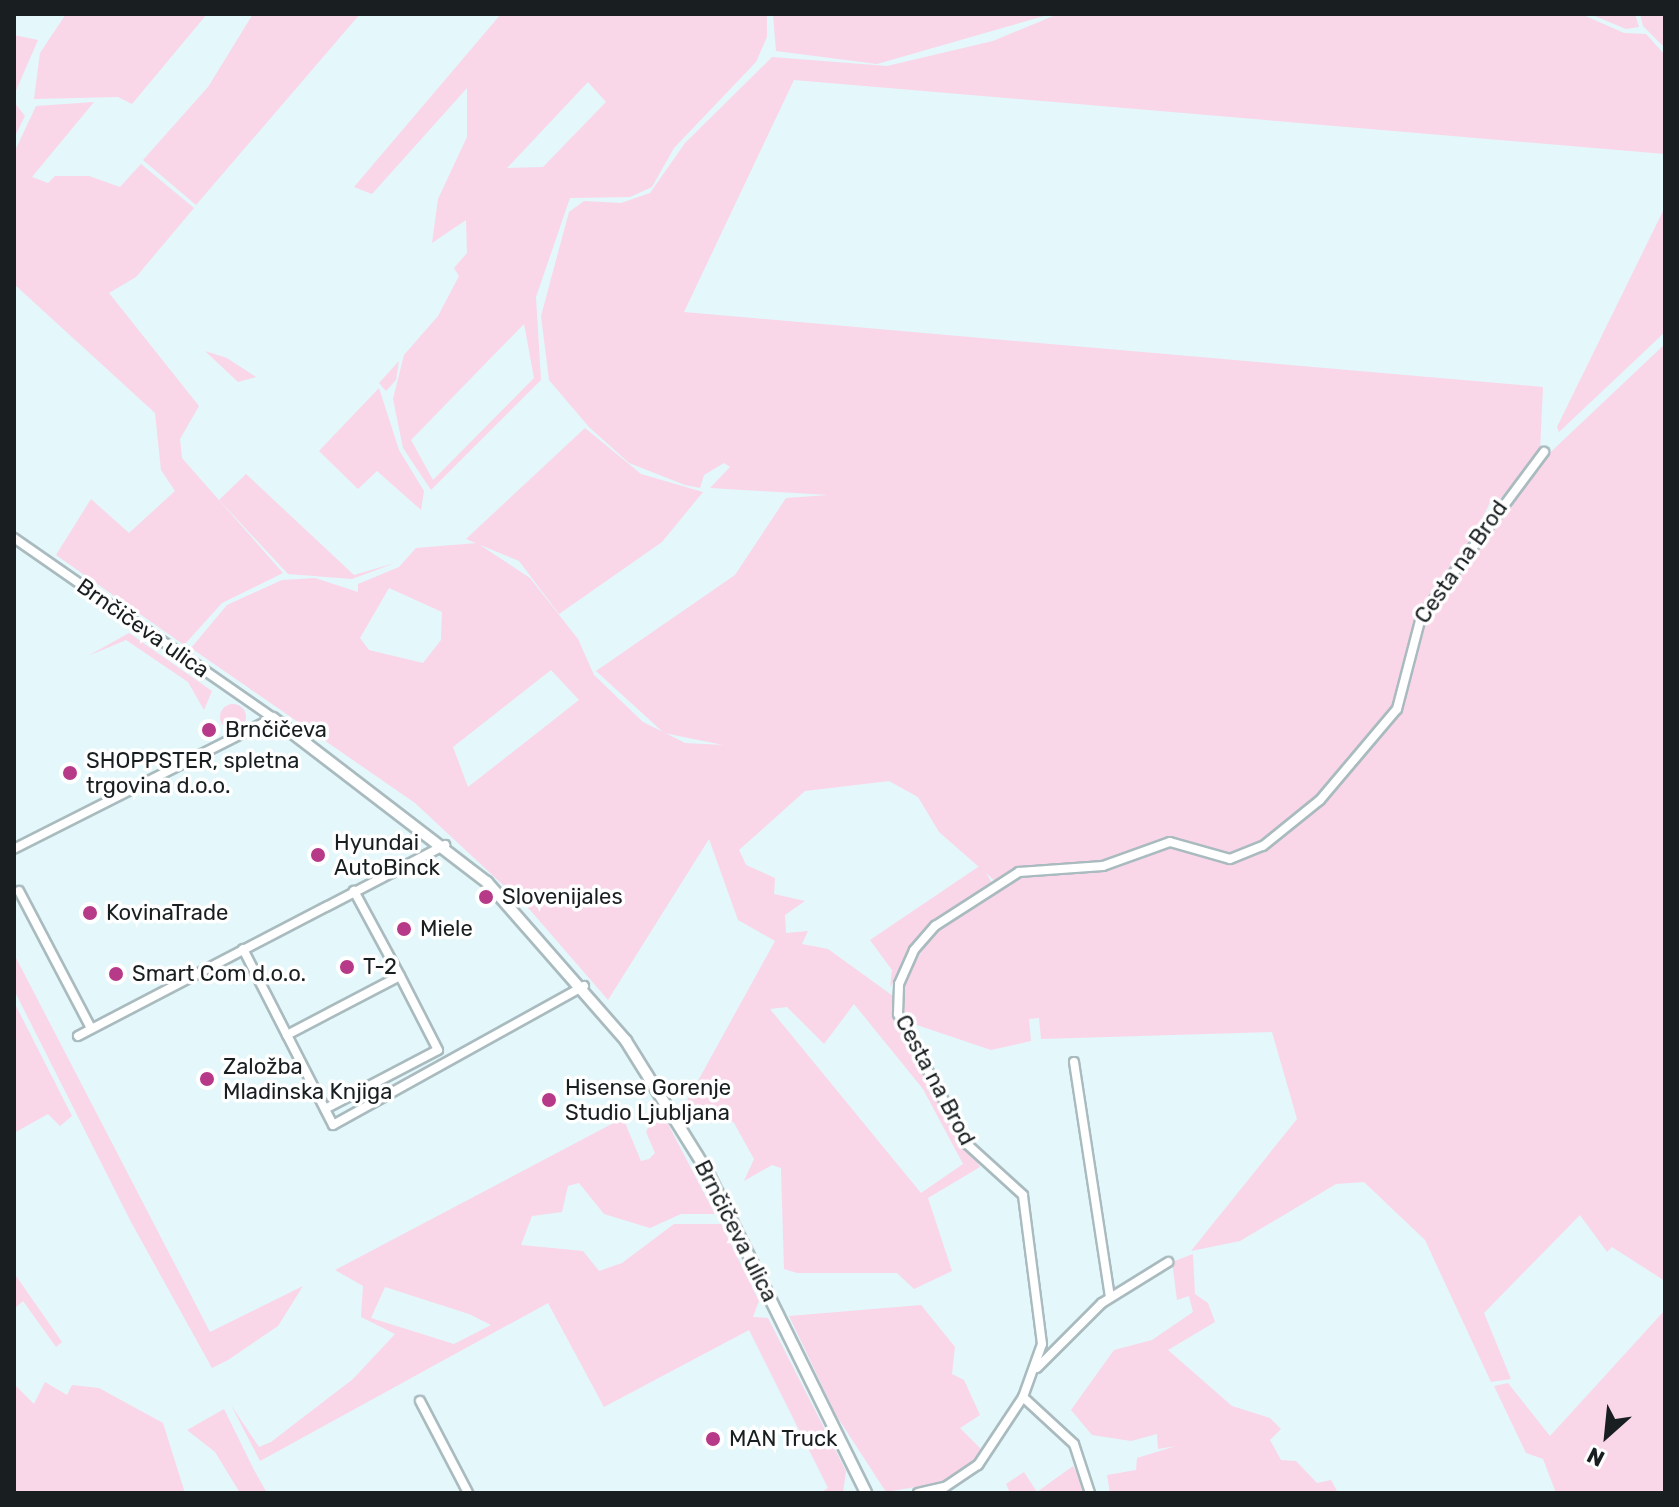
<!DOCTYPE html>
<meta charset="utf-8">
<style>
body{margin:0}
#map{position:relative;width:1679px;height:1507px;overflow:hidden;background:#e4f7fb;font-family:Rubik,sans-serif}
div>[style]{position:absolute}
[style*='--x']{left:calc(var(--x)*1px);top:calc(var(--y)*1px);width:calc(var(--w)*1px);rotate:calc(var(--a)*1deg)}
.green>*{inset:0;background:#fad6e9}
.round{border-radius:50%}
.roads{filter:drop-shadow(2px 0 #a9bbbf) drop-shadow(-2px 0 #a9bbbf) drop-shadow(0 2px #a9bbbf) drop-shadow(0 -2px #a9bbbf)}
.minor>*{height:8px;margin:-4px;padding:0 4px;transform-origin:4px;border-radius:4px;background:#fff}
.tertiary>*{height:10px;margin:-5px;padding:0 5px;transform-origin:5px;border-radius:5px;background:#fff}
.dots>*{width:22px;height:22px;translate:-50% -50%;box-sizing:border-box;border:4px solid #fff;border-radius:50%}
span{translate:-50% -50%;white-space:nowrap;text-align:center;line-height:1.15;-webkit-text-stroke:7px #fff;paint-order:stroke}
.street-label{font-size:22px;color:#191f21}
.poi-label{font-size:22px;color:#191f21}
.left{translate:0 -50%;text-align:left}
.frame{position:absolute;inset:0;border:16px solid #191f21;pointer-events:none}
.north{position:absolute;left:1567px;top:1395px;width:80px;height:80px;-webkit-text-stroke:6px #fff;paint-order:stroke;rotate:207deg;font-size:22px;font-weight:700;line-height:32px;text-align:center;color:#191f21}
.north::after{content:'';display:block;margin:auto;width:28px;height:36px;background:#191f21;clip-path:polygon(50% 0,100% 100%,50% 72%,0 100%)}
</style>
<div id="map">
<div class="green">
<div style="clip-path:polygon(66px 14px,207px 14px,132px 104px,118px 97px,34px 99px,40px 53px)"></div>
<div style="clip-path:polygon(253px 14px,360px 14px,196px 205px,143px 160px,208px 87px)"></div>
<div style="clip-path:polygon(evenodd,501px 14px,767px 14px,767px 37px,756px 62px,674px 148px,652px 187px,630px 197px,570px 198px,536px 297px,541px 380px,431px 490px,403px 448px,393px 399px,404px 355px,438px 316px,459px 276px,454px 268px,467px 253px,466px 220px,432px 243px,438px 199px,467px 137px,467px 88px,372px 194px,354px 187px,501px 14px,588px 82px,606px 102px,543px 167px,507px 168px,588px 82px,501px 14px,524px 324px,534px 378px,433px 480px,411px 440px,524px 324px)"></div>
<div style="clip-path:polygon(773px 14px,1051px 14px,877px 64px,776px 51px)"></div>
<div style="clip-path:polygon(evenodd,1058px 14px,1581px 14px,1624px 33px,1646px 34px,1665px 55px,1665px 154px,794px 80px,684px 312px,1543px 387px,1540px 451px,1500px 499px,1492px 498px,1468px 549px,1416px 617px,1391px 712px,1312px 804px,1260px 845px,1233px 856px,1168px 839px,1114px 861px,1023px 867px,995px 881px,939px 832px,918px 797px,889px 781px,805px 791px,739px 850px,746px 865px,775px 878px,774px 894px,805px 901px,785px 915px,786px 933px,808px 931px,802px 944px,828px 949px,893px 996px,903px 1033px,980px 1167px,928px 1198px,952px 1271px,914px 1289px,897px 1273px,797px 1273px,784px 1269px,781px 1168px,772px 1165px,744px 1181px,754px 1159px,734px 1123px,723px 1114px,688px 1115px,683px 1108px,775px 941px,738px 920px,709px 839px,608px 1000px,530px 910px,415px 803px,191px 648px,227px 605px,282px 580px,315px 578px,358px 592px,358px 584px,399px 567px,416px 548px,477px 543px,530px 578px,578px 639px,594px 675px,643px 722px,685px 743px,723px 745px,664px 733px,596px 671px,735px 575px,786px 498px,828px 495px,710px 488px,730px 467px,724px 463px,704px 475px,700px 488px,685px 485px,629px 463px,589px 427px,549px 380px,541px 316px,569px 212px,584px 201px,621px 203px,650px 193px,685px 143px,772px 57px,887px 66px,993px 41px,1058px 14px,389px 588px,442px 612px,441px 640px,423px 663px,369px 650px,360px 638px,389px 588px,1058px 14px,551px 670px,579px 700px,468px 787px,453px 747px,551px 670px,1058px 14px,854px 1004px,923px 1089px,963px 1164px,921px 1193px,770px 1009px,787px 1007px,824px 1044px,854px 1004px)"></div>
<div style="clip-path:polygon(1590px 14px,1635px 14px,1639px 27px,1626px 29px)"></div>
<div style="clip-path:polygon(1640px 14px,1665px 14px,1665px 48px,1643px 26px)"></div>
<div style="clip-path:polygon(14px 35px,38px 40px,14px 95px)"></div>
<div style="clip-path:polygon(14px 102px,25px 116px,14px 138px)"></div>
<div style="clip-path:polygon(94px 102px,32px 177px,48px 183px,55px 176px,89px 176px,120px 187px,141px 164px,194px 208px,136px 277px,109px 293px,199px 406px,180px 439px,182px 458px,283px 573px,222px 603px,184px 645px,56px 555px,91px 499px,129px 533px,175px 491px,161px 470px,155px 413px,14px 284px,14px 153px,36px 106px)"></div>
<div style="clip-path:polygon(1665px 207px,1665px 332px,1559px 432px,1557px 427px)"></div>
<div style="clip-path:polygon(1665px 344px,1665px 1281px,1612px 1247px,1607px 1252px,1580px 1215px,1484px 1313px,1511px 1379px,1491px 1382px,1425px 1240px,1364px 1182px,1336px 1184px,1240px 1241px,1191px 1251px,1297px 1119px,1272px 1032px,1041px 1039px,1039px 1018px,1029px 1019px,1031px 1041px,991px 1050px,911px 1023px,935px 1075px,902px 1018px,900px 991px,932px 932px,1026px 874px,1107px 869px,1166px 846px,1234px 862px,1264px 851px,1396px 716px,1426px 613px,1538px 464px)"></div>
<div style="clip-path:polygon(205px 351px,227px 358px,256px 377px,238px 382px)"></div>
<div style="clip-path:polygon(399px 361px,396px 380px,386px 391px,379px 383px)"></div>
<div style="clip-path:polygon(379px 388px,399px 450px,424px 491px,421px 510px,377px 471px,358px 489px,319px 451px)"></div>
<div style="clip-path:polygon(585px 428px,641px 474px,703px 492px,662px 542px,559px 614px,519px 561px,466px 539px)"></div>
<div style="clip-path:polygon(246px 474px,354px 575px,395px 563px,352px 579px,288px 574px,219px 500px)"></div>
<div style="clip-path:polygon(129px 633px,212px 691px,204px 710px,188px 682px,126px 640px,88px 656px)"></div>
<div class="round" style="left:220px;top:704px;width:26px;height:26px"></div>
<div style="clip-path:polygon(981px 865px,992px 883px,928px 927px,890px 987px,892px 970px,870px 940px)"></div>
<div style="clip-path:polygon(14px 954px,210px 1332px,303px 1286px,278px 1326px,228px 1360px,212px 1368px,131px 1222px,14px 990px)"></div>
<div style="clip-path:polygon(14px 1002px,72px 1116px,60px 1126px,48px 1114px,14px 1133px)"></div>
<div style="clip-path:polygon(evenodd,658px 1105px,715px 1214px,681px 1214px,650px 1228px,604px 1214px,579px 1183px,568px 1186px,562px 1212px,532px 1216px,521px 1245px,583px 1251px,599px 1271px,622px 1263px,674px 1224px,721px 1224px,759px 1301px,753px 1317px,768px 1318px,846px 1471px,843px 1493px,820px 1493px,828px 1488px,749px 1330px,604px 1407px,548px 1303px,260px 1461px,231px 1405px,259px 1447px,271px 1442px,353px 1379px,395px 1334px,361px 1317px,363px 1286px,335px 1270px,623px 1118px,641px 1161px,649px 1159px,655px 1153px,646px 1132px,658px 1105px,385px 1287px,469px 1314px,491px 1325px,454px 1344px,371px 1318px,385px 1287px)"></div>
<div style="clip-path:polygon(1193px 1254px,1195px 1294px,1208px 1303px,1215px 1322px,1168px 1350px,1232px 1406px,1270px 1418px,1281px 1429px,1270px 1440px,1281px 1460px,1296px 1461px,1317px 1483px,1331px 1480px,1338px 1493px,1110px 1493px,1107px 1475px,1136px 1470px,1137px 1458px,1176px 1446px,1158px 1449px,1157px 1434px,1131px 1441px,1092px 1435px,1071px 1410px,1114px 1350px,1152px 1340px,1193px 1312px,1189px 1296px,1177px 1300px,1172px 1262px)"></div>
<div style="clip-path:polygon(14px 1273px,62px 1342px,56px 1347px,23px 1301px,14px 1309px)"></div>
<div style="clip-path:polygon(921px 1305px,955px 1347px,952px 1374px,964px 1380px,980px 1415px,960px 1428px,983px 1451px,951px 1481px,886px 1492px,836px 1415px,789px 1316px)"></div>
<div style="clip-path:polygon(1665px 1310px,1665px 1493px,1556px 1493px,1543px 1459px,1526px 1453px,1494px 1386px,1508px 1383px,1550px 1436px)"></div>
<div style="clip-path:polygon(45px 1382px,67px 1395px,72px 1385px,99px 1388px,163px 1423px,185px 1493px,14px 1492px,14px 1384px,34px 1404px)"></div>
<div style="clip-path:polygon(224px 1409px,254px 1470px,267px 1493px,240px 1493px,215px 1452px,187px 1430px)"></div>
<div style="clip-path:polygon(1073px 1466px,1088px 1493px,1010px 1493px,1006px 1484px,1024px 1472px,1037px 1492px)"></div>
</div>
<div class="roads">
<div class="minor">
<div style="--x:14;--y:538;--w:315;--a:34.8"></div>
<div style="--x:273;--y:718;--w:290;--a:153.2"></div>
<div style="--x:19;--y:891;--w:155;--a:62.3"></div>
<div style="--x:243;--y:949;--w:97;--a:62.9"></div>
<div style="--x:287;--y:1035;--w:127;--a:-27.6"></div>
<div style="--x:400;--y:976;--w:97;--a:-118.4"></div>
<div style="--x:287;--y:1035;--w:101;--a:62.9"></div>
<div style="--x:333;--y:1125;--w:287;--a:-29"></div>
<div style="--x:78;--y:1036;--w:414;--a:-27.5"></div>
<div style="--x:1074;--y:1062;--w:238;--a:81.3"></div>
<div style="--x:325;--y:1109;--w:127;--a:-27.6"></div>
<div style="--x:438;--y:1050;--w:83;--a:-117.2"></div>
<div style="--x:1037;--y:1368;--w:92;--a:-45"></div>
<div style="--x:1102;--y:1303;--w:78;--a:-31.8"></div>
<div style="--x:1023;--y:1397;--w:69;--a:42.7"></div>
<div style="--x:1074;--y:1444;--w:52;--a:71.9"></div>
<div style="--x:420;--y:1401;--w:104;--a:62.4"></div>
<div style="--x:918;--y:1493;--w:28;--a:-13"></div>
<div style="--x:945;--y:1487;--w:40;--a:-34"></div>
<div style="--x:978;--y:1465;--w:82;--a:-56.5"></div>
<div style="--x:1023;--y:1397;--w:56;--a:-70.3"></div>
<div style="--x:1042;--y:1344;--w:150;--a:-97.3"></div>
<div style="--x:1023;--y:1195;--w:76;--a:-137.7"></div>
<div style="--x:967;--y:1144;--w:147;--a:-118"></div>
<div style="--x:898;--y:1014;--w:30;--a:-88"></div>
<div style="--x:899;--y:984;--w:37;--a:-66"></div>
<div style="--x:914;--y:950;--w:32;--a:-49"></div>
<div style="--x:935;--y:926;--w:100;--a:-32.7"></div>
<div style="--x:1019;--y:872;--w:84;--a:-4.1"></div>
<div style="--x:1103;--y:866;--w:71;--a:-19.7"></div>
<div style="--x:1170;--y:842;--w:62;--a:15.8"></div>
<div style="--x:1230;--y:859;--w:35;--a:-22"></div>
<div style="--x:1263;--y:846;--w:73;--a:-38.9"></div>
<div style="--x:1320;--y:800;--w:119;--a:-49.8"></div>
<div style="--x:1397;--y:709;--w:95;--a:-75.4"></div>
<div style="--x:1421;--y:617;--w:206;--a:-53.3"></div>
</div>
<div class="tertiary">
<div style="--x:273;--y:718;--w:270;--a:37.5"></div>
<div style="--x:487;--y:882;--w:211;--a:48.8"></div>
<div style="--x:626;--y:1041;--w:153;--a:58.1"></div>
<div style="--x:707;--y:1171;--w:359;--a:63.7"></div>
</div>
</div>
<div class="dots">
<div style="left:209px;top:730px;background:#b73a89"></div>
<div style="left:70px;top:773px;background:#b73a89"></div>
<div style="left:318px;top:855px;background:#b73a89"></div>
<div style="left:486px;top:897px;background:#b73a89"></div>
<div style="left:90px;top:913px;background:#b73a89"></div>
<div style="left:404px;top:929px;background:#b73a89"></div>
<div style="left:347px;top:967px;background:#b73a89"></div>
<div style="left:116px;top:974px;background:#b73a89"></div>
<div style="left:207px;top:1079px;background:#b73a89"></div>
<div style="left:549px;top:1100px;background:#b73a89"></div>
<div style="left:713px;top:1439px;background:#b73a89"></div>
</div>
<div class="street-label">
<span style="left:1461px;top:562px;rotate:-55deg">Cesta na Brod</span>
<span style="left:143px;top:628px;rotate:35deg">Brnčičeva ulica</span>
<span style="left:935px;top:1080px;rotate:62deg">Cesta na Brod</span>
<span style="left:736px;top:1231px;rotate:63deg">Brnčičeva ulica</span>
</div>
<div class="poi-label">
<span class="left" style="left:225px;top:730px">Brnčičeva</span>
<span class="left" style="left:86px;top:773px">SHOPPSTER, spletna<br>trgovina d.o.o.</span>
<span class="left" style="left:334px;top:855px">Hyundai<br>AutoBinck</span>
<span class="left" style="left:502px;top:897px">Slovenijales</span>
<span class="left" style="left:106px;top:913px">KovinaTrade</span>
<span class="left" style="left:420px;top:929px">Miele</span>
<span class="left" style="left:363px;top:967px">T-2</span>
<span class="left" style="left:132px;top:974px">Smart Com d.o.o.</span>
<span class="left" style="left:223px;top:1079px">Založba<br>Mladinska Knjiga</span>
<span class="left" style="left:565px;top:1100px">Hisense Gorenje<br>Studio Ljubljana</span>
<span class="left" style="left:729px;top:1439px">MAN Truck</span>
</div>
<div class="frame"></div>
<div class="north">N</div>
</div>
